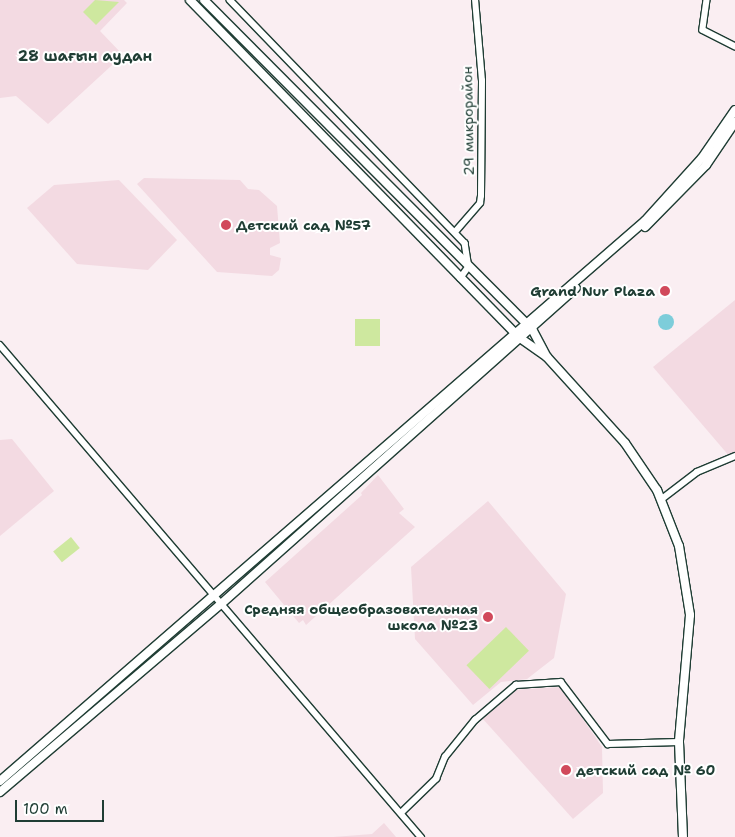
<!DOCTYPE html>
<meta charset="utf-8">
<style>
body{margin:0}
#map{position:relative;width:735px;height:837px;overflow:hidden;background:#faeef2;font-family:"Shantell Sans",sans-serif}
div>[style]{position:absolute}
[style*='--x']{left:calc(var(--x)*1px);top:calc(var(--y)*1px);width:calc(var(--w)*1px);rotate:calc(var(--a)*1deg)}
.built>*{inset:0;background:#f3dae2}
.green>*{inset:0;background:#cee89f;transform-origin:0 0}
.water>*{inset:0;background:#7dcdda}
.round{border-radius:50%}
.roads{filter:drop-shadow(1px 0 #1f3d34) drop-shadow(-1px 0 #1f3d34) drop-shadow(0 1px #1f3d34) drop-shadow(0 -1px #1f3d34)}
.minor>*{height:5.5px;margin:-2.75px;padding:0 2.75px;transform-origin:2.75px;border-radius:2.75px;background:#fff}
.major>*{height:8px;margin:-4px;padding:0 4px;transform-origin:4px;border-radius:4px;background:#fff}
.dots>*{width:14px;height:14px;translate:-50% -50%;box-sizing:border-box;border:2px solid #fff;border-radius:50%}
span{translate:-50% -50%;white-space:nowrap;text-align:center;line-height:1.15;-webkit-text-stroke:4px #fff;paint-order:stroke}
.street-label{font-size:14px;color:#1f3d34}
.poi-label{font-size:14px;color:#1f3d34;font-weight:700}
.left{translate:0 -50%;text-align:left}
.right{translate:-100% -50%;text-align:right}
.neighbourhood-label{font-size:15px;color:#1f3d34;font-weight:700}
.scale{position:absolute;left:15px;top:800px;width:89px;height:22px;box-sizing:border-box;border:2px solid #1f3d34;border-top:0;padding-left:6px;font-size:15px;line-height:18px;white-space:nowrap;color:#1f3d34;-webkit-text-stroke:4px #fff;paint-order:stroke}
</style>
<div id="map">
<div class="built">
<div style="clip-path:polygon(0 0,124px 0,127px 3px,100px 31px,123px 55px,48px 124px,16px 96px,0 98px)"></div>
<div style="clip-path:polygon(144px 178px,240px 180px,248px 189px,259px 190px,277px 206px,280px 243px,270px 248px,270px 255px,281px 258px,279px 270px,272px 276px,217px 272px,137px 184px)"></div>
<div style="clip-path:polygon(119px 180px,177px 240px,148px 270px,77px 264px,27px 208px,54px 185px)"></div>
<div style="clip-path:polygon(735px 300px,735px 453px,730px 457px,653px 367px)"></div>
<div style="clip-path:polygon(12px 439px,54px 491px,0 536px,0 440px)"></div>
<div style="clip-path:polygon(378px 475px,404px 509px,399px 513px,415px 527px,306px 625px,303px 620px,299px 623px,265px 582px,362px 495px,361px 493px)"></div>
<div style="clip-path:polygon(488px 501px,566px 594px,554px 658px,527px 679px,501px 682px,473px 705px,415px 639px,411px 567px)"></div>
<div style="clip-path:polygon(561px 687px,602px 747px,603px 793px,573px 819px,482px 718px,512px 690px)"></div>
<div style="clip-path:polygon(384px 823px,396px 837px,333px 837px,372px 834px)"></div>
</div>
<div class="green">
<div style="clip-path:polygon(95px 0,119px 2px,96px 25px,83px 12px)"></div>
<div style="left:380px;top:319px;width:27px;height:25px;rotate:90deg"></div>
<div style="left:71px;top:537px;width:14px;height:23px;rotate:51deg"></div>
<div style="left:506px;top:627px;width:33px;height:55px;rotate:46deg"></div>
</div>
<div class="water">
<div class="round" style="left:658px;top:314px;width:16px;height:16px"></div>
</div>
<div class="roads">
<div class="minor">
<div style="--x:230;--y:0;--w:338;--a:46"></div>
<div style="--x:465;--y:243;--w:24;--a:81"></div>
<div style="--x:469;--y:267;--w:14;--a:126"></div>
<div style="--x:707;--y:0;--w:30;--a:98"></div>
<div style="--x:703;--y:30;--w:36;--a:27"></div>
<div style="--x:455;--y:232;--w:38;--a:-49"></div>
<div style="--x:480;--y:203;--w:7;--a:-82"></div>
<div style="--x:481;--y:196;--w:115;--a:-89.5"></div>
<div style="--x:482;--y:81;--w:81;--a:-94.9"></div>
<div style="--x:0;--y:345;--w:648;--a:49.45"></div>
<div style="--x:662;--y:499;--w:44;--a:-37.6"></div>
<div style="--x:697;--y:472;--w:41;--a:-22.8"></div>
<div style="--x:401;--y:813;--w:49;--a:-44.2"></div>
<div style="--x:436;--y:779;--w:24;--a:-68"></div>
<div style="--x:445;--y:757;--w:48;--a:-51"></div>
<div style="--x:475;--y:720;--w:54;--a:-40.5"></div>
<div style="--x:516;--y:685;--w:45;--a:-3.8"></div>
<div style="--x:561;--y:682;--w:78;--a:52.8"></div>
<div style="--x:608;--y:744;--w:71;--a:-1.6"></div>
</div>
<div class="major">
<div style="--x:190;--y:0;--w:472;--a:45.7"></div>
<div style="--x:520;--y:338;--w:33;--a:35"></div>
<div style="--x:547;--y:357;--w:116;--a:47.8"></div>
<div style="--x:625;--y:443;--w:57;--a:55.8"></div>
<div style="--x:657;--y:490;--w:60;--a:68.6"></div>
<div style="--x:679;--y:546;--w:70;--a:80.9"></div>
<div style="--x:690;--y:615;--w:127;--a:95"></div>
<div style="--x:679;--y:742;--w:95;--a:87.6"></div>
<div style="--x:204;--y:0;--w:465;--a:45.1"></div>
<div style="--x:532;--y:329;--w:30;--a:62"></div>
<div style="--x:645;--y:227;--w:87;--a:-45.5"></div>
<div style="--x:706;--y:165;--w:52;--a:-56"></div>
<div style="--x:0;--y:781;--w:854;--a:-40.97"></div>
<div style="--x:645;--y:221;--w:85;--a:-47.9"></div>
<div style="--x:702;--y:158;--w:58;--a:-55.5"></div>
<div style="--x:0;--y:792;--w:290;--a:-40.4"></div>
<div style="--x:221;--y:604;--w:475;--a:-41.7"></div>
</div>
</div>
<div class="dots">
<div style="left:226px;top:225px;background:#d1495b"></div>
<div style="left:665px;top:291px;background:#d1495b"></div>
<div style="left:488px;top:617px;background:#d1495b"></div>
<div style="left:566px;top:770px;background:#d1495b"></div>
</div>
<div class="street-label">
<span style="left:468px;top:121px;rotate:-91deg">29 микрорайон</span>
</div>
<div class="poi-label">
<span class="left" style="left:236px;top:225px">Детский сад №57</span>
<span class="right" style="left:655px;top:291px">Grand Nur Plaza</span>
<span class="right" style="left:478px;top:617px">Средняя общеобразовательная<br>школа №23</span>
<span class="left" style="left:576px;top:770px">детский сад № 60</span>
</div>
<div class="neighbourhood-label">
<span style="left:85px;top:57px">28 шағын аудан</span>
</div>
<div class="scale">100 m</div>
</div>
